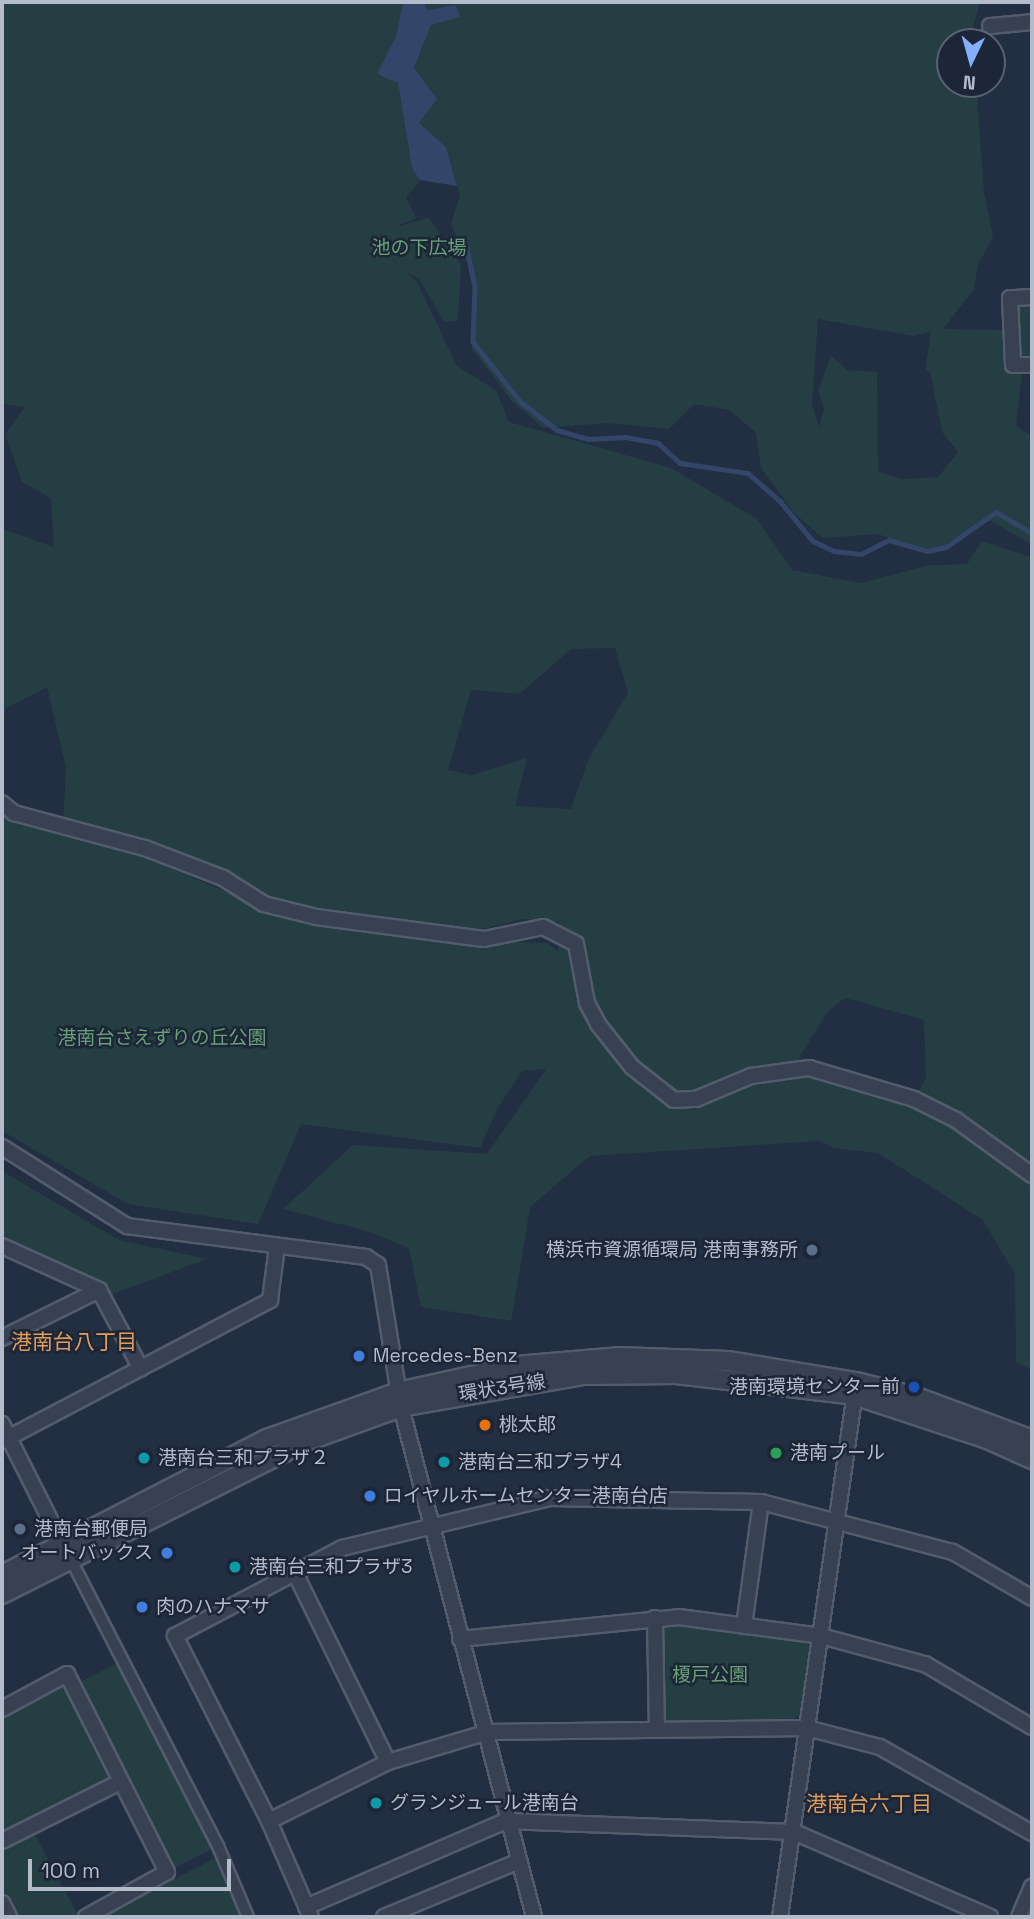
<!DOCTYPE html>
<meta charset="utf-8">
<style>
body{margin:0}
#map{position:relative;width:1034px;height:1919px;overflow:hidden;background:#222e42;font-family:"Space Grotesk","Noto Sans JP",sans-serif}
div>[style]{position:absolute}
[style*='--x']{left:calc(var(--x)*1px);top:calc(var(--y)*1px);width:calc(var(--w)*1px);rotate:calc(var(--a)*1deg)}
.green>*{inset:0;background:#253e43}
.water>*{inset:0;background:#334669}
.stream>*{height:4.5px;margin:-2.25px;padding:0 2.25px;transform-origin:2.25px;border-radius:2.25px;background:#334669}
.roads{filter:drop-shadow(2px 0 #525c6c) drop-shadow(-2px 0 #525c6c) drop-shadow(0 2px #525c6c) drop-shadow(0 -2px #525c6c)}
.pedestrian>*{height:10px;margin:-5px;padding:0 5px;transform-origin:5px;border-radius:5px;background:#374152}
.minor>*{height:14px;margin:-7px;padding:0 7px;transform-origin:7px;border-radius:7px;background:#374152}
.tertiary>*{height:18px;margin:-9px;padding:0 9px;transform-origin:9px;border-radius:9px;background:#374152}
.dots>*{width:19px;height:19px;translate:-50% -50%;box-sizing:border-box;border:4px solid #1c2637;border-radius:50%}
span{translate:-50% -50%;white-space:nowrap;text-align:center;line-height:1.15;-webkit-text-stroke:5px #1c2637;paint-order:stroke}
.park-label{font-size:19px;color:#68a078}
.poi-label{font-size:19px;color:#b4bccc}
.right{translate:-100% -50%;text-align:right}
.left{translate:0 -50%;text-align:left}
.street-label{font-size:19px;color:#b4bccc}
.neighbourhood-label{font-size:21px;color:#e09c5a}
.frame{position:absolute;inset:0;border:4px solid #b4bccc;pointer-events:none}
.north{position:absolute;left:936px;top:28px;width:70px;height:70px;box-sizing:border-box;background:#1c2637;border:2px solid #596273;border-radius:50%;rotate:185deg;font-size:19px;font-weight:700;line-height:28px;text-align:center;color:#b4bccc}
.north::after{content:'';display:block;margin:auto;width:24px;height:32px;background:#86aeff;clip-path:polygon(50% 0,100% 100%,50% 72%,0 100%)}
.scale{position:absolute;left:28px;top:1859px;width:203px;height:32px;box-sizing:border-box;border:4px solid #b4bccc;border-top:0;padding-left:9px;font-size:21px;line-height:24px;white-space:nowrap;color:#b4bccc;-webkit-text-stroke:5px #1c2637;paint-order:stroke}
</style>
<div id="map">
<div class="green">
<div style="clip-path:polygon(evenodd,2px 2px,403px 2px,396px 36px,377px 74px,398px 83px,412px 167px,421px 180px,406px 197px,416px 218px,395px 227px,429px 218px,461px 264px,458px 321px,444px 322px,420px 280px,403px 269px,417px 282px,457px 366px,496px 390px,509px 422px,671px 468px,757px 519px,792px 570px,861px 583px,930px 565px,967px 564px,982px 541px,1032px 558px,1032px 1370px,1016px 1362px,1015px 1274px,983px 1220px,878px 1153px,833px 1148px,820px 1141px,590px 1156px,530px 1207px,511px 1321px,421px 1307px,409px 1248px,370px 1232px,283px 1209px,353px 1145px,487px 1154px,546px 1069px,522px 1071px,497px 1109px,480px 1148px,301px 1124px,258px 1224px,128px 1204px,2px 1131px,2px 803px,14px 813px,47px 822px,57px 832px,115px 844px,261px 907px,307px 919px,448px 939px,548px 943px,558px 952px,560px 922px,523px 919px,478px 930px,316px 917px,264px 904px,223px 878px,105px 834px,63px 825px,66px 768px,47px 687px,5px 709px,2px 744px,2px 529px,54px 547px,51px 498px,22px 482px,5px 434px,25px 407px,2px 404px,2px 2px,615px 648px,628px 693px,589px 758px,571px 809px,515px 806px,527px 758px,472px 775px,448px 770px,471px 690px,519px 694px,571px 649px,615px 648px,2px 2px,845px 998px,924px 1020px,926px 1078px,912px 1104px,802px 1071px,800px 1056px,829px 1010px,845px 998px)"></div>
<div style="clip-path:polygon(evenodd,424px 2px,980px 2px,969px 42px,950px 42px,950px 84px,976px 84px,984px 193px,993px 236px,978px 265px,974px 289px,943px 329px,1003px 330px,1008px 374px,1022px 372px,1016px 426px,1032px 436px,1032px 545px,986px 518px,932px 554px,878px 534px,823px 538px,794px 513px,761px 468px,756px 433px,729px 410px,694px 404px,669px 429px,607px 423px,543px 428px,511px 400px,472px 349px,477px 286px,451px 224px,460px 195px,446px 147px,419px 123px,414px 69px,431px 25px,424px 2px,818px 319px,913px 336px,931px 332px,925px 371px,930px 371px,942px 432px,958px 452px,938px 477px,902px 479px,878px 472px,877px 372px,847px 370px,831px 355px,818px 391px,824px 408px,819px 427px,812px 405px,818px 319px)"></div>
<div style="clip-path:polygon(1021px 303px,1032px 303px,1032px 358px,1020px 359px,1017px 309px)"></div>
<div style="clip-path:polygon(2px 1171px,119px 1240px,207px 1259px,102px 1298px,2px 1246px)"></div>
<div style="clip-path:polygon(665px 1624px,806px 1642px,809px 1647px,800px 1715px,794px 1719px,667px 1721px,662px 1717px)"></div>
<div style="clip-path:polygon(122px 1661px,218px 1846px,167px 1872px,120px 1782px,31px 1827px,79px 1917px,9px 1917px,2px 1903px,2px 1709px,67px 1674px,72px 1686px)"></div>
<div style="clip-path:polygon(215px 1858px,240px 1917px,102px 1917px)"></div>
</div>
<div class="water">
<div style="clip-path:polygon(403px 2px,424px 2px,427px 10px,456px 5px,460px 17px,431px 25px,414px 68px,437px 99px,419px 123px,446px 147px,457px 186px,420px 180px,412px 168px,398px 83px,377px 74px,396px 36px)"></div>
</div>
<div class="stream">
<div style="--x:466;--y:244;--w:44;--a:78.2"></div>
<div style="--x:475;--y:287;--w:55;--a:92.1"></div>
<div style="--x:473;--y:342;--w:75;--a:51.5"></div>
<div style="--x:520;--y:401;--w:47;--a:38.1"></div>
<div style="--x:557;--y:430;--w:32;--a:16"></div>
<div style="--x:588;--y:439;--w:37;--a:-3"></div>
<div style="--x:625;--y:437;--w:34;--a:10"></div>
<div style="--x:658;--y:443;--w:30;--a:42"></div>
<div style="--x:680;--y:463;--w:69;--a:8.4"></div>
<div style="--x:748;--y:473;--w:43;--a:41.2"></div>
<div style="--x:780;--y:501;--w:52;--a:50.5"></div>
<div style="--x:813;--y:541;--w:23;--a:25"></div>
<div style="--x:834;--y:551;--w:27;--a:6"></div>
<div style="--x:861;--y:554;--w:31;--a:-27"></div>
<div style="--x:889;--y:540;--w:40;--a:16"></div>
<div style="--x:927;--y:551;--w:19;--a:-12"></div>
<div style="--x:946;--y:547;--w:61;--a:-35"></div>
<div style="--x:996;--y:512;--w:42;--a:30.3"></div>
</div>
<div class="roads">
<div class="pedestrian">
<div style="--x:70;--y:1558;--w:324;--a:62.8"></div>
<div style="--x:218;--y:1846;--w:77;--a:67.1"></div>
</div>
<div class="minor">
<div style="--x:990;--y:26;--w:42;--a:-5.4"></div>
<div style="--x:1032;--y:297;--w:22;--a:177"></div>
<div style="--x:1010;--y:298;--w:67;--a:87.4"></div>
<div style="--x:1013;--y:365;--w:19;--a:0"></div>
<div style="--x:2;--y:803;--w:16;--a:40"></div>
<div style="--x:14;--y:813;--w:136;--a:15"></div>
<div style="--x:145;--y:848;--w:84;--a:21"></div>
<div style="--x:223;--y:878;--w:49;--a:32.4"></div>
<div style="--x:264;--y:904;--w:54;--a:14"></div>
<div style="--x:316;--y:917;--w:169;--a:7.5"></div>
<div style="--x:484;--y:939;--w:60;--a:-11.5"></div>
<div style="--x:543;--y:927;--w:37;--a:27"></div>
<div style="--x:576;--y:944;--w:60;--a:79.4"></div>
<div style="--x:587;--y:1003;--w:24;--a:62"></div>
<div style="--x:598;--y:1024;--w:55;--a:51.7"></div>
<div style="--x:632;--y:1067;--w:53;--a:38.2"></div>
<div style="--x:674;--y:1100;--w:22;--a:-3"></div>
<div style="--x:696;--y:1099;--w:60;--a:-22.7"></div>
<div style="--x:751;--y:1076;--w:59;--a:-7.9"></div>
<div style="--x:809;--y:1068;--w:109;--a:16.4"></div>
<div style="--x:914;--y:1099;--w:47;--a:26.6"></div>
<div style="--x:956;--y:1120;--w:94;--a:35.9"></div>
<div style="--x:2;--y:1147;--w:148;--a:32.3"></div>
<div style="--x:127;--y:1226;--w:241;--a:7.4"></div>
<div style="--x:366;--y:1257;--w:14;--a:34"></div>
<div style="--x:378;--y:1265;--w:144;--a:80.8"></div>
<div style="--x:401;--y:1407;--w:527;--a:75.38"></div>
<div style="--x:2;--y:1246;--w:107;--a:24.4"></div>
<div style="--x:2;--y:1338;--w:108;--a:-26.3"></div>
<div style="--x:99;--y:1290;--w:89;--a:62"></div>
<div style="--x:2;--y:1424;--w:142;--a:63.3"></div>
<div style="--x:2;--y:1441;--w:303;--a:-27.7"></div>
<div style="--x:270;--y:1300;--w:53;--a:-82.5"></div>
<div style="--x:295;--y:1573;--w:211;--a:63.8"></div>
<div style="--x:388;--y:1762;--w:133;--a:153.6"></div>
<div style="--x:269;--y:1821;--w:105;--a:66.4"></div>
<div style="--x:655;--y:1618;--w:110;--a:89"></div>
<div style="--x:744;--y:1626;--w:125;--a:-82.2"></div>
<div style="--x:460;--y:1639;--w:220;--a:-5.7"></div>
<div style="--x:679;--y:1617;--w:143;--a:7.6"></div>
<div style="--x:821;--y:1636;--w:108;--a:15.1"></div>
<div style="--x:925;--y:1664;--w:124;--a:30.5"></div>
<div style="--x:2;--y:1709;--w:74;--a:-28.3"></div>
<div style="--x:67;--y:1674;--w:222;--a:63.2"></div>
<div style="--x:167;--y:1872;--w:93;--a:150.9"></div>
<div style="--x:388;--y:1762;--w:104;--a:-16.7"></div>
<div style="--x:488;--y:1732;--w:319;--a:-0.7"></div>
<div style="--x:807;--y:1728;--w:75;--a:14.6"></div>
<div style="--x:880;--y:1747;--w:175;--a:29.5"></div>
<div style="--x:269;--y:1821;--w:208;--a:-116.9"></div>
<div style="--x:175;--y:1636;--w:189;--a:-27.8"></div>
<div style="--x:342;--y:1548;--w:214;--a:-13.5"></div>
<div style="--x:550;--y:1498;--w:211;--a:1.1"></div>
<div style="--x:761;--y:1502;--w:198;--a:14.6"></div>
<div style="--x:953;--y:1552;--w:91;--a:30.2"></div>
<div style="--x:2;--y:1841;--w:132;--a:-26.6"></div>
<div style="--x:2;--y:1903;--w:16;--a:63"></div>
<div style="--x:306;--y:1907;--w:218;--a:-23.3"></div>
<div style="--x:506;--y:1821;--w:288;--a:2.2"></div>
<div style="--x:794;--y:1832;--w:214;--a:23.4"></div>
<div style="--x:384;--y:1917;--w:144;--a:-22.5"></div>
<div style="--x:780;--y:1917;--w:537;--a:-81.87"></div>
<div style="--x:1019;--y:1917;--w:33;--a:-67"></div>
</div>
<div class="tertiary">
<div style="--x:2;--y:1575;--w:298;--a:-27.2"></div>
<div style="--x:267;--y:1439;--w:139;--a:-19.7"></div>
<div style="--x:398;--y:1392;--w:121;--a:-12.4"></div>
<div style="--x:516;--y:1366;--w:102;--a:-5"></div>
<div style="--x:618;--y:1357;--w:110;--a:2.1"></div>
<div style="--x:728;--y:1361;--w:130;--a:9.3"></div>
<div style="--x:856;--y:1382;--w:62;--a:14"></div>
<div style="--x:916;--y:1397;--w:124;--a:20.3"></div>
<div style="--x:2;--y:1594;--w:338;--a:-26.7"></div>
<div style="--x:304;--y:1442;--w:103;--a:-19.8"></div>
<div style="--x:401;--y:1407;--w:184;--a:-10"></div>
<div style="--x:582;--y:1375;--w:94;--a:-0.6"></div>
<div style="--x:676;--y:1374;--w:179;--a:6.7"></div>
<div style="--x:854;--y:1395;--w:138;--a:18.2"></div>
<div style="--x:985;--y:1438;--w:51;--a:24.1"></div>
</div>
</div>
<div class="dots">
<div style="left:812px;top:1250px;background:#5c6f8a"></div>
<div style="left:359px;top:1356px;background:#3f7fe0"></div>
<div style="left:914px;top:1387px;background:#1a4fb4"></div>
<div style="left:485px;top:1425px;background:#e8710a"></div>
<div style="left:776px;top:1453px;background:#2e9e5b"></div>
<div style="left:144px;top:1458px;background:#0f9aa8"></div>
<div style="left:444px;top:1462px;background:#0f9aa8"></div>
<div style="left:370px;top:1496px;background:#3f7fe0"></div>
<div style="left:20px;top:1529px;background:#5c6f8a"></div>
<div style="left:167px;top:1553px;background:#3f7fe0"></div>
<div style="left:235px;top:1567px;background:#0f9aa8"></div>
<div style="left:142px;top:1607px;background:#3f7fe0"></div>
<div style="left:376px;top:1803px;background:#0f9aa8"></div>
</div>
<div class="park-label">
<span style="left:419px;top:248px">池の下広場</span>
<span style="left:162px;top:1038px">港南台さえずりの丘公園</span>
<span style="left:710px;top:1675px">榎戸公園</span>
</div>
<div class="poi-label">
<span class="right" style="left:798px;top:1250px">横浜市資源循環局 港南事務所</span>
<span class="left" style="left:373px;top:1356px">Mercedes-Benz</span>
<span class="right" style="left:900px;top:1387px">港南環境センター前</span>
<span class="left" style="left:499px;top:1425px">桃太郎</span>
<span class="left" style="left:790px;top:1453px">港南プール</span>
<span class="left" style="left:158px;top:1458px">港南台三和プラザ２</span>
<span class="left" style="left:458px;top:1462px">港南台三和プラザ4</span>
<span class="left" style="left:384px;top:1496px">ロイヤルホームセンター港南台店</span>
<span class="left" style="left:34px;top:1529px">港南台郵便局</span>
<span class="right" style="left:153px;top:1553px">オートバックス</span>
<span class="left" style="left:249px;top:1567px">港南台三和プラザ3</span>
<span class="left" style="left:156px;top:1607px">肉のハナマサ</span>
<span class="left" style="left:390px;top:1803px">グランジュール港南台</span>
</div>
<div class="street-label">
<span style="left:502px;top:1388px;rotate:-9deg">環状3号線</span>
</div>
<div class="neighbourhood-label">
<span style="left:74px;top:1342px">港南台八丁目</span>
<span style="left:869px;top:1804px">港南台六丁目</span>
</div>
<div class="frame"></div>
<div class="north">N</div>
<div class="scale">100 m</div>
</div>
